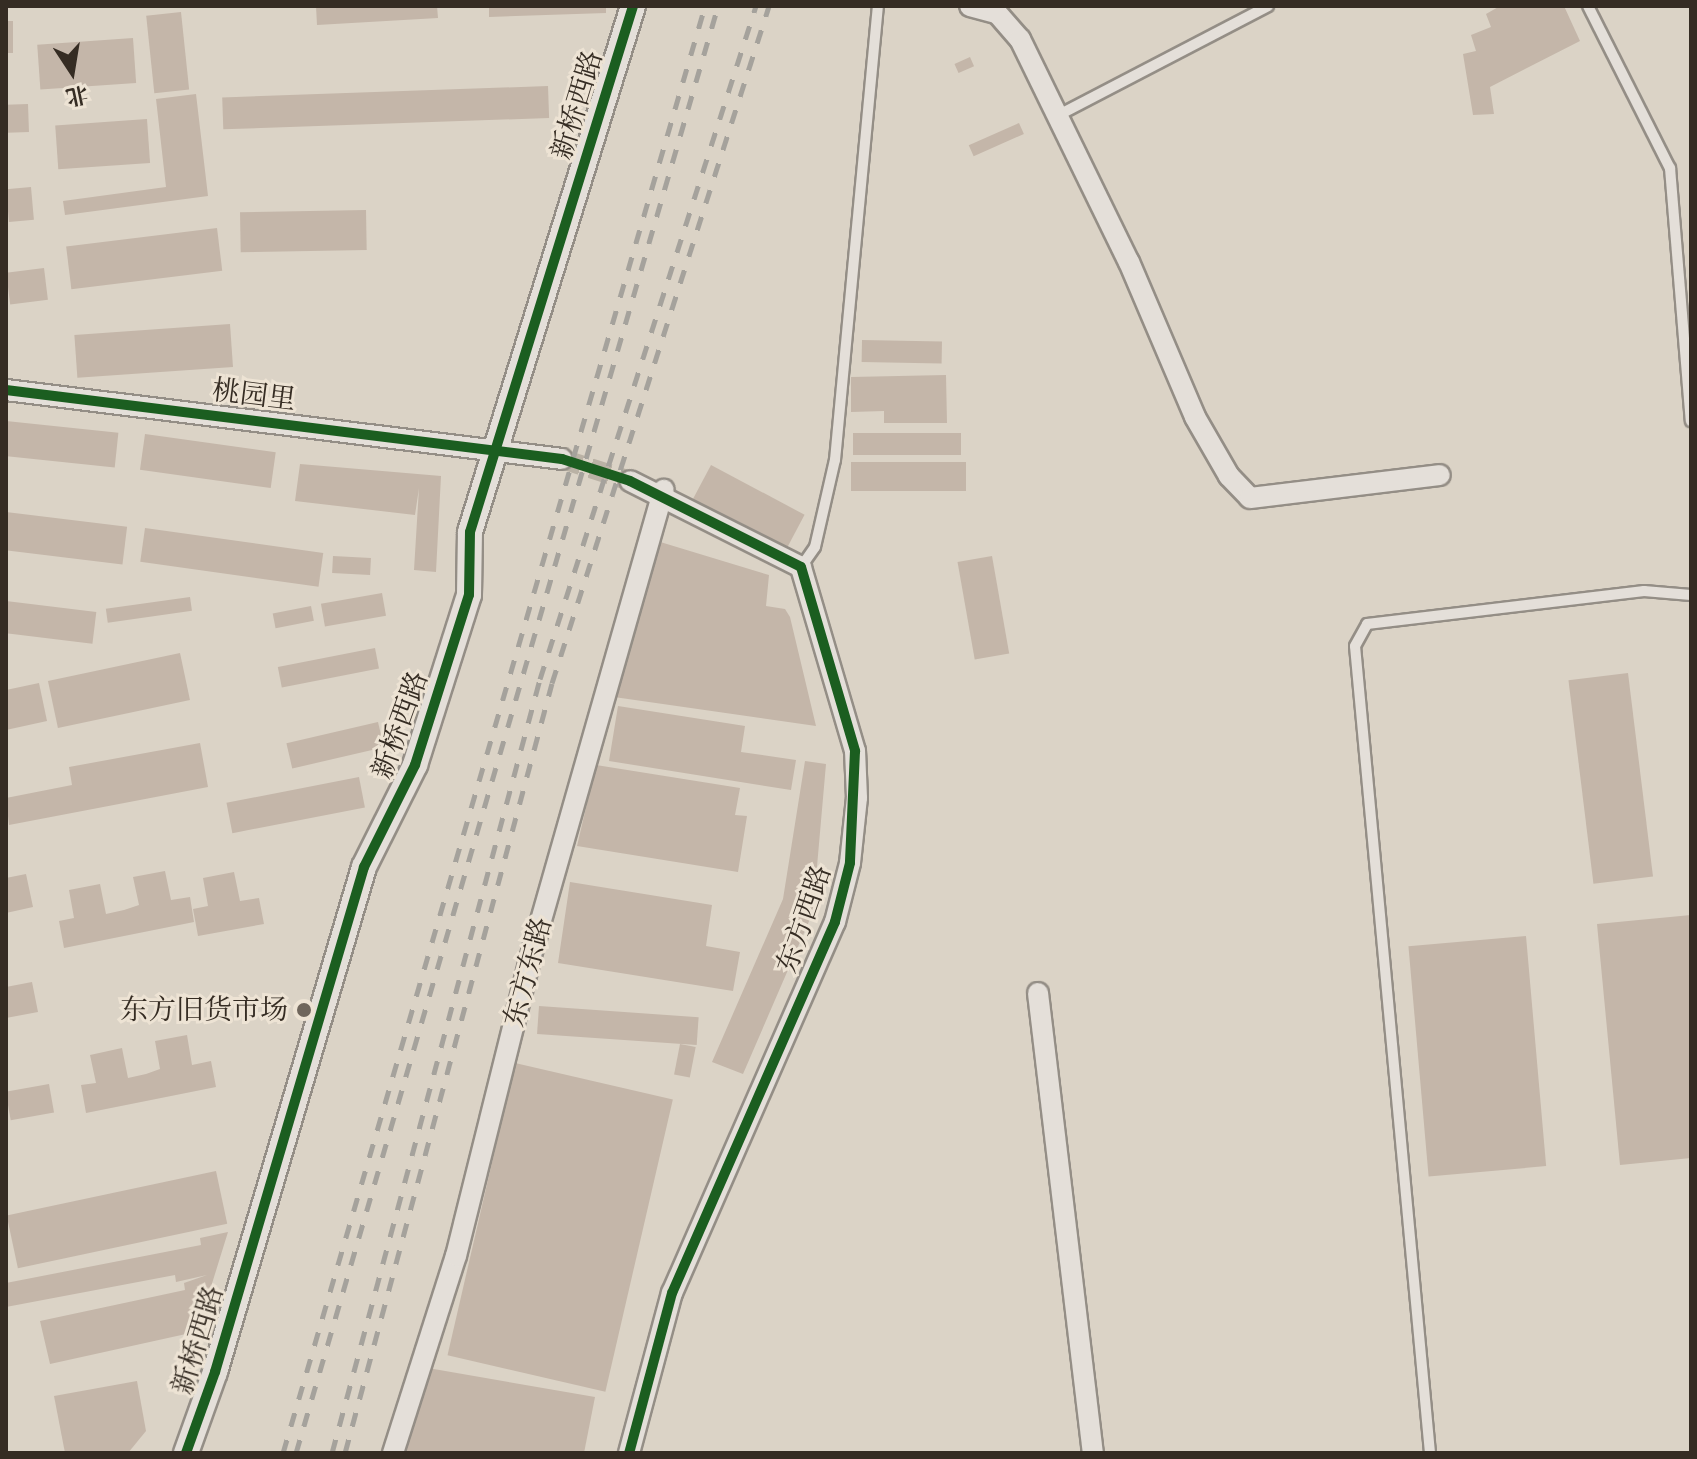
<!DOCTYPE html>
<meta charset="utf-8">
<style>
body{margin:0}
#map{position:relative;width:1697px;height:1459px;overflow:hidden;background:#dbd3c6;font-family:"IM FELL French Canon","Noto Serif SC",serif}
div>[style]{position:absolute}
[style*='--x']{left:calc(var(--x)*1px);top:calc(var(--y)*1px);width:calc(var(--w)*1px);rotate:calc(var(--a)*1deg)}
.building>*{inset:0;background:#c4b6a9;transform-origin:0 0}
.minor-tunnel>*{height:20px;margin-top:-10px;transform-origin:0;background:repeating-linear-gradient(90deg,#bab2a5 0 20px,transparent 0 30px)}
.roads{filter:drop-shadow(2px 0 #948e86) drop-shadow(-2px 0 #948e86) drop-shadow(0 2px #948e86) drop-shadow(0 -2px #948e86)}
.service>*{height:10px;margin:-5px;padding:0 5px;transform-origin:5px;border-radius:5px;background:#e4dfd9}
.minor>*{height:20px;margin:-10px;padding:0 10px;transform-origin:10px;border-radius:10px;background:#e4dfd9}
.tertiary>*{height:24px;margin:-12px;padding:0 12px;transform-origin:12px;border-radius:12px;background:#e4dfd9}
.rail>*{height:5px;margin-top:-2.5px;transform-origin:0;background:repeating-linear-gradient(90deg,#a5a29c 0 14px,transparent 0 28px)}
.cycleway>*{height:10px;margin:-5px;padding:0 5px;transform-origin:5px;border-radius:5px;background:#1b5e20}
.dots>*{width:22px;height:22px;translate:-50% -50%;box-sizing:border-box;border:4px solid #ede3d4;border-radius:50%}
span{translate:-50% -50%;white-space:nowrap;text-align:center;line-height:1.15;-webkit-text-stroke:6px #ede3d4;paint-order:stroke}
.street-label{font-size:28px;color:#352c23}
.poi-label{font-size:28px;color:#352c23}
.right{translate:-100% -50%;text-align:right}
.frame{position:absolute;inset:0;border:8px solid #352c23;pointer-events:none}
.north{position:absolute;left:32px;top:32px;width:80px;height:80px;-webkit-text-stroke:6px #ede3d4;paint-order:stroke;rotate:168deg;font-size:22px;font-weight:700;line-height:32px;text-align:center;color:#352c23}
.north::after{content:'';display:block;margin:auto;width:28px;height:36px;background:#352c23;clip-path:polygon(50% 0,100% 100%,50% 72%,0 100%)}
</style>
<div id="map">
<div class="building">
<div style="clip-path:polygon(316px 6px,437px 6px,438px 18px,317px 25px)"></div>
<div style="clip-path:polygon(489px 6px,606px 6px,606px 13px,489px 17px)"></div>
<div style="clip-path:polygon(1500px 6px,1564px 6px,1580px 41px,1490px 87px,1494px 114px,1473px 115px,1463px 54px,1476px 51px,1471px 35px,1491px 27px,1486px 14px)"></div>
<div style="left:181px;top:12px;width:78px;height:35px;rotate:84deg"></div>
<div style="left:6px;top:21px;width:7px;height:32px"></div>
<div style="left:133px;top:38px;width:45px;height:96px;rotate:86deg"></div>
<div style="left:970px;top:57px;width:10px;height:17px;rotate:66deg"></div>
<div style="left:548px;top:86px;width:32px;height:326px;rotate:88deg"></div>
<div style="clip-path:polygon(196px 94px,208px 196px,65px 215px,63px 201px,166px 187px,156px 99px)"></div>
<div style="left:28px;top:104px;width:28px;height:22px;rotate:88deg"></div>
<div style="left:147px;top:119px;width:44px;height:92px;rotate:86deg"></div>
<div style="left:1019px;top:123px;width:12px;height:55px;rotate:66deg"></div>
<div style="left:31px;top:187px;width:33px;height:25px;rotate:85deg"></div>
<div style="left:366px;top:210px;width:40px;height:126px;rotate:89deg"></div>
<div style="left:217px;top:228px;width:43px;height:152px;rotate:83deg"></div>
<div style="left:44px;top:268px;width:32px;height:38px;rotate:83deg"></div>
<div style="left:230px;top:324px;width:43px;height:156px;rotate:86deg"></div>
<div style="left:862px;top:340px;width:80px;height:22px;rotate:1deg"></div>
<div style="clip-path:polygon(946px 375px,947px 423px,884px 423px,884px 411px,851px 412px,851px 377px)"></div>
<div style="left:6px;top:421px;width:113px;height:35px;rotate:6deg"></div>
<div style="left:961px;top:433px;width:22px;height:108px;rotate:90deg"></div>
<div style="left:145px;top:434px;width:132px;height:36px;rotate:8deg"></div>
<div style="left:966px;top:462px;width:29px;height:115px;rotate:90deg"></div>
<div style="clip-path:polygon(300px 464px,441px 476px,436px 572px,414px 570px,419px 488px,415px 515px,295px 501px)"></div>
<div style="left:711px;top:465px;width:106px;height:39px;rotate:28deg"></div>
<div style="left:6px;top:512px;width:122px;height:38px;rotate:7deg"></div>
<div style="left:145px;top:528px;width:180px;height:34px;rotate:8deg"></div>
<div style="clip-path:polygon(657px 541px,769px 575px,766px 606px,785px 609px,790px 617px,816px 726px,614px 697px)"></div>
<div style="left:333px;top:556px;width:38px;height:17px;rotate:3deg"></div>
<div style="left:992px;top:556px;width:99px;height:35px;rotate:80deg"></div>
<div style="left:382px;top:593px;width:23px;height:62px;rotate:80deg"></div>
<div style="left:190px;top:597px;width:14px;height:85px;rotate:82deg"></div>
<div style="left:6px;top:601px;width:91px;height:32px;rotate:7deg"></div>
<div style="left:311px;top:606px;width:15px;height:39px;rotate:79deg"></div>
<div style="left:375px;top:648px;width:21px;height:99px;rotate:79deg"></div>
<div style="left:180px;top:653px;width:48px;height:135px;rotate:78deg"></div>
<div style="left:1628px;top:673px;width:205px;height:60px;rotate:83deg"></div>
<div style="clip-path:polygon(39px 683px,47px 721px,6px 730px,6px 690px)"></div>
<div style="clip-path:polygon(618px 706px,745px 726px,741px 752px,796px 760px,791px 790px,609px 761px)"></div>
<div style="left:378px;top:722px;width:26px;height:94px;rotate:77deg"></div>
<div style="clip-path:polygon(200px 743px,208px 787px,9px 825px,6px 798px,72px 785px,69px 767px)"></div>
<div style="clip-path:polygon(805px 761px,826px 764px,813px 912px,743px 1074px,712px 1062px,783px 899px)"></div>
<div style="clip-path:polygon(596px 765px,740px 788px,735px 815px,747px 816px,738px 872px,577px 846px)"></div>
<div style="left:359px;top:777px;width:31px;height:135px;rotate:79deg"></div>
<div style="clip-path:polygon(165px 871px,171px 900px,190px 897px,194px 922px,64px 948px,59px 921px,74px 918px,69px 890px,100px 884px,106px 914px,124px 910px,139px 905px,133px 877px)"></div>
<div style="clip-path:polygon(234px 872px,240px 901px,259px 898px,264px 924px,198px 936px,193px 909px,208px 906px,203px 878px)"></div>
<div style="clip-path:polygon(26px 874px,33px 907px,6px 913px,6px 878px)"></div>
<div style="clip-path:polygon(570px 882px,712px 905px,706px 946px,740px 952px,733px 991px,558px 963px)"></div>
<div style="clip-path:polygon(1691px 915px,1691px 1158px,1620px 1165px,1597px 924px)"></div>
<div style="left:1526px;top:936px;width:231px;height:118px;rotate:85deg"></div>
<div style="clip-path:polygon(32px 982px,38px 1012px,6px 1018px,6px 987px)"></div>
<div style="left:539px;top:1006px;width:160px;height:28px;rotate:4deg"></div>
<div style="clip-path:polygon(187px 1035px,192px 1065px,211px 1061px,216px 1087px,86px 1113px,81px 1085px,96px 1083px,90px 1055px,122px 1048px,128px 1078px,146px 1074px,160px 1069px,155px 1041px)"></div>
<div style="left:680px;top:1044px;width:16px;height:31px;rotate:11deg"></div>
<div style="left:515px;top:1063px;width:162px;height:300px;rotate:13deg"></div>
<div style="left:49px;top:1084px;width:29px;height:44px;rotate:80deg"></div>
<div style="left:216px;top:1171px;width:54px;height:214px;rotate:78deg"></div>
<div style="clip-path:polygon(228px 1232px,210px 1290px,214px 1292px,208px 1321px,193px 1325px,195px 1332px,50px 1364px,40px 1321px,185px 1290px,184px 1283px,207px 1275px,176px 1282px,175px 1275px,6px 1307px,6px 1283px,201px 1245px,200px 1238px)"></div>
<div style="clip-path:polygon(428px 1368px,595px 1397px,584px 1453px,405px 1453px)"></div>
<div style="clip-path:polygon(137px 1381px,146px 1431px,128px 1453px,65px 1453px,54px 1396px)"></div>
</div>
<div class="minor-tunnel">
<div style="--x:562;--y:459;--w:71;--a:17.9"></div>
</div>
<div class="roads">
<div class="service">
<div style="--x:1588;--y:6;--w:182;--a:63.2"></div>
<div style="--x:1670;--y:168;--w:254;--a:85.3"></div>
<div style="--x:1057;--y:116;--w:238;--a:-27.5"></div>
<div style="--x:801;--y:567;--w:24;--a:-55"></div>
<div style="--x:815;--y:547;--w:89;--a:-77.1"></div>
<div style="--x:835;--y:460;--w:456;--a:-84.6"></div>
<div style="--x:1430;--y:1453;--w:810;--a:-95.31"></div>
<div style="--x:1355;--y:646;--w:25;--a:-61"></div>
<div style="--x:1367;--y:624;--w:279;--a:-6.8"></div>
<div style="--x:1644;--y:591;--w:47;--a:4.9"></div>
</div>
<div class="minor">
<div style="--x:970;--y:6;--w:28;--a:15"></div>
<div style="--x:997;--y:13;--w:35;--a:49"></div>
<div style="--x:1020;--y:39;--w:248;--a:64"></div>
<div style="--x:1129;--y:262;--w:168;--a:66.9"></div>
<div style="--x:1195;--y:417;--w:68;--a:60"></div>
<div style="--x:1229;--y:476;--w:30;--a:46"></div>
<div style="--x:1250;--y:498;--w:191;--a:-6.9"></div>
<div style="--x:6;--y:390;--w:560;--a:7.07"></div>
<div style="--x:1038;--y:993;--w:463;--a:83.2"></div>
<div style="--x:393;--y:1453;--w:207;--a:-72.3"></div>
<div style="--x:456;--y:1256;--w:306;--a:-76"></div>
<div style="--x:530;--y:959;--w:488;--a:-74.1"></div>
<div style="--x:629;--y:1453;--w:166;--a:-75"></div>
<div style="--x:672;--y:1293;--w:405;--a:-66.3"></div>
<div style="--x:835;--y:922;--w:61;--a:-75.7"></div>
<div style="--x:850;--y:863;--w:65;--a:-83.9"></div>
<div style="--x:857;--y:798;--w:47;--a:-92.4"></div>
<div style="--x:855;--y:751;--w:192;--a:-106.4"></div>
<div style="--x:801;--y:567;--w:191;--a:-153.3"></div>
</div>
<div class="tertiary">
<div style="--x:186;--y:1453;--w:86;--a:-70.3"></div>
<div style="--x:215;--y:1372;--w:527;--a:-73.56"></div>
<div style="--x:364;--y:867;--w:114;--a:-63.4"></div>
<div style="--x:415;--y:765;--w:178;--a:-72.4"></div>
<div style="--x:469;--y:595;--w:63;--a:-89.1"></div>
<div style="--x:470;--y:532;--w:551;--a:-72.78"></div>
</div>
</div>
<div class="rail">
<div style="--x:283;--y:1453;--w:1507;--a:-73.74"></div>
<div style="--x:296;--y:1453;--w:1507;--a:-73.74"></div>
<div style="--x:332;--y:1453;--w:801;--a:-74.96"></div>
<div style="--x:540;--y:679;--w:707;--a:-72.21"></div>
<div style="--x:345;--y:1453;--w:797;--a:-74.95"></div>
<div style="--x:552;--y:683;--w:711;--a:-72.23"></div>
</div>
<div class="cycleway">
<div style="--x:6;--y:390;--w:560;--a:7.07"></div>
<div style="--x:562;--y:459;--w:71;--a:17.9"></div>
<div style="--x:630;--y:481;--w:191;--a:26.7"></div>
<div style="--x:801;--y:567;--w:192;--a:73.6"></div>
<div style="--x:855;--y:751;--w:112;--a:92.6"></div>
<div style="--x:850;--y:863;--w:61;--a:104.3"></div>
<div style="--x:835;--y:922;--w:405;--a:113.7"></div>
<div style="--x:672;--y:1293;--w:166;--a:105"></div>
<div style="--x:186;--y:1453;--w:86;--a:-70.3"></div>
<div style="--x:215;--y:1372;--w:527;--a:-73.56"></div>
<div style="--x:364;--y:867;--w:114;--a:-63.4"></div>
<div style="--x:415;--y:765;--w:178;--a:-72.4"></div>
<div style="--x:469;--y:595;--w:63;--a:-89.1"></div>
<div style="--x:470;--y:532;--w:551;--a:-72.78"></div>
</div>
<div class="dots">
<div style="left:304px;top:1010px;background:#6f665c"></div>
</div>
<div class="street-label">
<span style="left:577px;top:105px;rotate:-73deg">新桥西路</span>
<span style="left:254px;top:395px;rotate:7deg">桃园里</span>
<span style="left:400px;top:725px;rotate:-70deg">新桥西路</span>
<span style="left:804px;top:919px;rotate:-71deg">东方西路</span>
<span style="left:528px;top:972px;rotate:-75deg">东方东路</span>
<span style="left:198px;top:1340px;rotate:-73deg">新桥西路</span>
</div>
<div class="poi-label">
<span class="right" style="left:288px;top:1010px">东方旧货市场</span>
</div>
<div class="frame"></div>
<div class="north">北</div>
</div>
